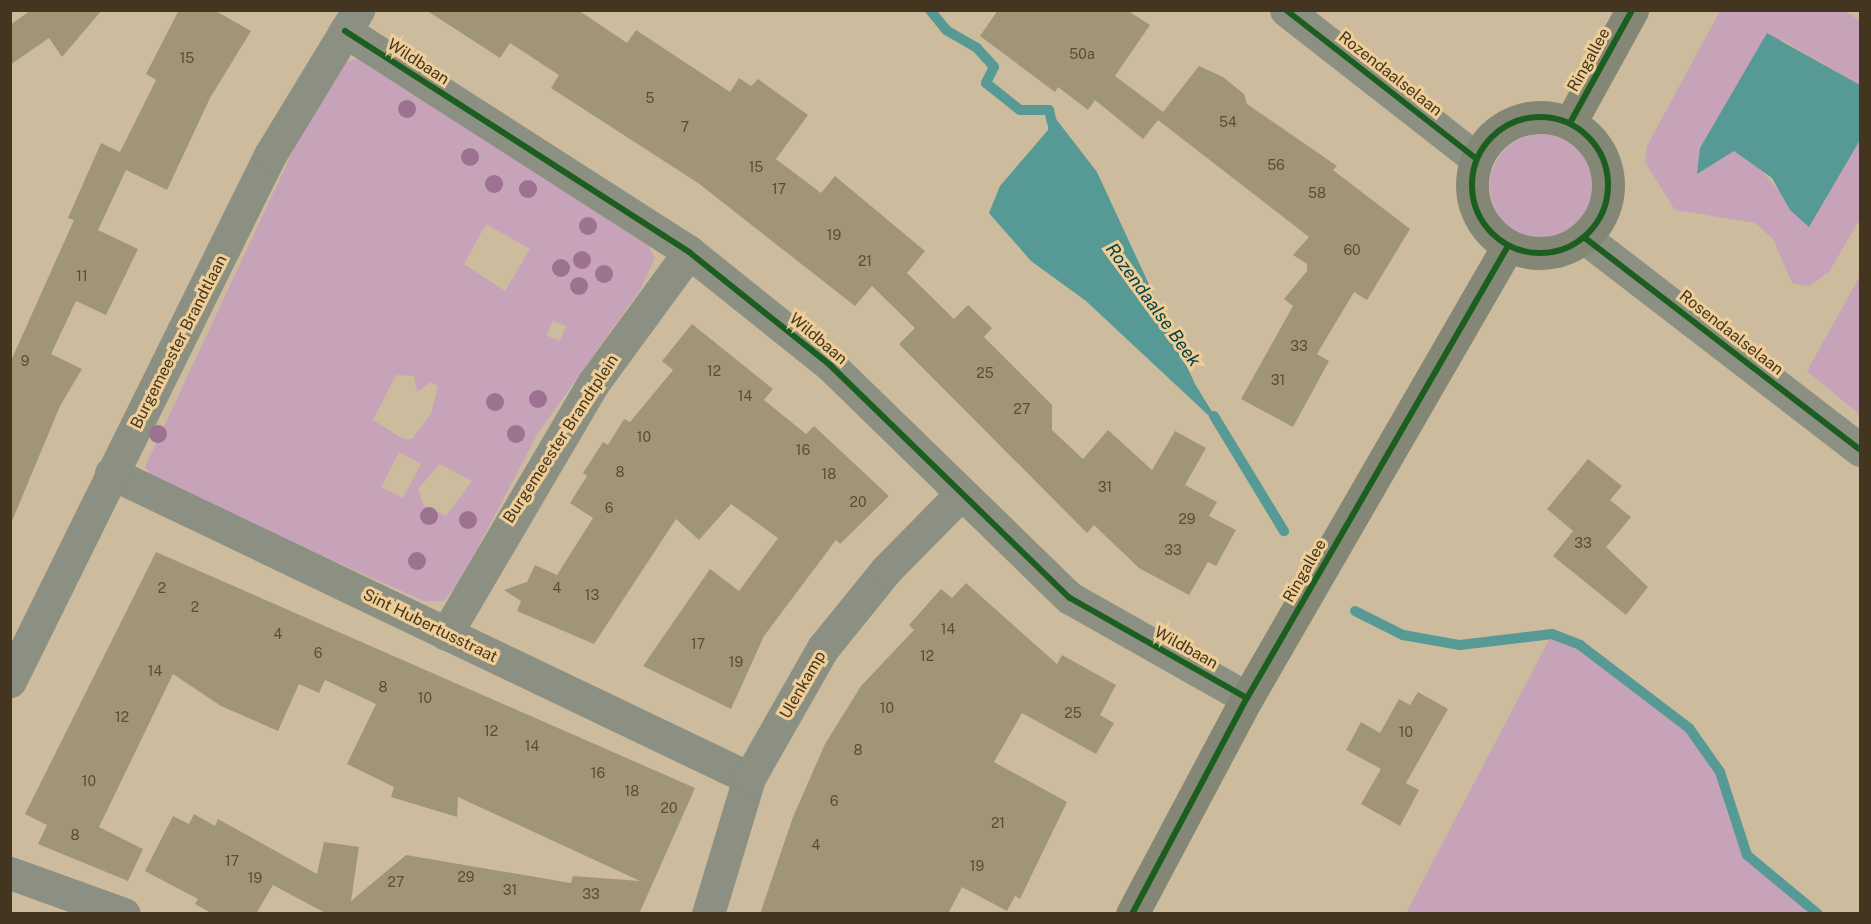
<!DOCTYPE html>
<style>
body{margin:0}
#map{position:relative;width:1871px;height:924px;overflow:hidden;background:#cdbb9e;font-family:"Public Sans",sans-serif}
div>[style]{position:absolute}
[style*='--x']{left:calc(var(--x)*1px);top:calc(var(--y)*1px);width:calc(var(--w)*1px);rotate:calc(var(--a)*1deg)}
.green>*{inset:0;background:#c6a3b8}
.round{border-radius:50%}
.water>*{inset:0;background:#579a95}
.stream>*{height:10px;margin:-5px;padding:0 5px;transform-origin:5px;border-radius:5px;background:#579a95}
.building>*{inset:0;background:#a09677}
.minor>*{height:33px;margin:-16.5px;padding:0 16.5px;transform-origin:16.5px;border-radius:16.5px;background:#8c9083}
.major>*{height:33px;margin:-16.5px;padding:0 16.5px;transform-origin:16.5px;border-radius:16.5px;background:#848775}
.major>.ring{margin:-16.5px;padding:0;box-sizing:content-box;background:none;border:33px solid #848775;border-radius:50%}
.cycleway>*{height:6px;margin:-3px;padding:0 3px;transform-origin:3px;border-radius:3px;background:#1b5e20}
.cycleway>.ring{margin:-3px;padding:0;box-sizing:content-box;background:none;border:6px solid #1b5e20;border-radius:50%}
.trees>*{width:18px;height:18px;margin:-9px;border-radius:50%;background:#9d7190}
span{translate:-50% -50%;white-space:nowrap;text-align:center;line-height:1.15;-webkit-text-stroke:6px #efcd97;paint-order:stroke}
.number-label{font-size:14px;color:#5a4d35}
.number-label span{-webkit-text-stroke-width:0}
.street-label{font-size:16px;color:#43351f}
.water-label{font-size:18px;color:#044245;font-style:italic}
.frame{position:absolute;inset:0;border:12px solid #43351f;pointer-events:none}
</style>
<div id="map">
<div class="green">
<div style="clip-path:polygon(1720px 11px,1845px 11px,1860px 21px,1860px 85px,1782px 40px,1732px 96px,1700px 148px,1734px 151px,1753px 161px,1809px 226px,1860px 140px,1860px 219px,1829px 272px,1809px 286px,1792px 283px,1773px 239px,1755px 223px,1675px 210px,1645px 162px,1647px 146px)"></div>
<div style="clip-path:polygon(evenodd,360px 57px,646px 241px,655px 258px,640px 290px,538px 433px,458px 585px,443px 601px,424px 601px,208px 505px,154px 479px,145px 467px,297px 142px,341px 65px,360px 57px,486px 224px,530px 249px,505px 291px,464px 264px,486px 224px,360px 57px,553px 321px,566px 326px,560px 341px,546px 335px,553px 321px,360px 57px,396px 375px,414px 376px,417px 392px,431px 382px,438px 386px,431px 414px,412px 439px,403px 439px,373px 420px,396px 375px,360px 57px,399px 452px,421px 464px,403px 498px,381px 487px,399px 452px,360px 57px,440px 464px,472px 481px,446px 516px,423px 505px,418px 489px,440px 464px)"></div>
<div class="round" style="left:1490px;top:134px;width:104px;height:104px"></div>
<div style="clip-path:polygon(1860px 276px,1860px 415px,1807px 371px)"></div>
<div style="clip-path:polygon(1552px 634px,1580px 645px,1689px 728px,1720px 772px,1747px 855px,1818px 913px,1406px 913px)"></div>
</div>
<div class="water">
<div style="clip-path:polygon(1767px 33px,1860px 85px,1860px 140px,1809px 227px,1790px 210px,1772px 178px,1734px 151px,1697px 174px,1700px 148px)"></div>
<div style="clip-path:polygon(1049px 110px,1097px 172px,1195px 384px,1222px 428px,1086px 301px,1031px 261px,989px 213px,1000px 186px,1048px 130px)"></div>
</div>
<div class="stream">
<div style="--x:930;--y:10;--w:26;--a:51"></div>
<div style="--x:946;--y:30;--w:36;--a:30"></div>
<div style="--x:977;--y:48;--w:25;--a:48"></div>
<div style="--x:994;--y:67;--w:18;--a:117"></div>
<div style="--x:986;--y:83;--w:43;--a:38.5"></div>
<div style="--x:1020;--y:110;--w:29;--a:0"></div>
<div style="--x:1049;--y:110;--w:13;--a:77"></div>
<div style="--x:1214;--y:416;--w:135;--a:58.7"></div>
<div style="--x:1355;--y:611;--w:54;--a:26.6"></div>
<div style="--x:1403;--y:635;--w:58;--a:10"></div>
<div style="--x:1460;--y:645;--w:93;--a:-6.8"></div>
<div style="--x:1552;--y:634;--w:30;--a:21"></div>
<div style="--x:1580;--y:645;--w:137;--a:37.3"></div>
<div style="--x:1689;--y:728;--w:54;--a:54.8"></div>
<div style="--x:1720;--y:772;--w:87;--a:72"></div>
<div style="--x:1747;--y:855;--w:92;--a:39.7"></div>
</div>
<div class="building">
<div style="clip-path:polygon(31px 10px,102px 10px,62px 57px,49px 38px,10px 65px,10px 25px)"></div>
<div style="clip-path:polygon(179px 10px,214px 10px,251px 31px,210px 98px,167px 190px,126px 170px,98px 230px,138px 249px,106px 315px,76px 301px,51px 354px,82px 369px,60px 406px,10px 526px,10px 363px,74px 220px,68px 218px,101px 143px,120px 152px,156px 80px,146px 74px)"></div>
<div style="clip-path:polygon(426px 10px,578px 10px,627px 43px,636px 30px,730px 92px,739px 78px,751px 86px,758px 79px,808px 115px,776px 159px,821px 193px,835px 176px,925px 251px,907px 273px,954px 319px,968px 305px,992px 328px,984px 337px,1052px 405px,1052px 430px,1083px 459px,1108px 430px,1152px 470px,1175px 431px,1206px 448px,1185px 485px,1217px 502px,1209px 516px,1236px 530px,1216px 566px,1208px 562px,1189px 595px,1139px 568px,1094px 525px,1087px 533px,899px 344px,915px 328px,872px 286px,855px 306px,698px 183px,551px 88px,559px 75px,510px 43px,500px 58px)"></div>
<div style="clip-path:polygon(998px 10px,1127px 10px,1150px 25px,1115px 76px,1163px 112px,1199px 66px,1223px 77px,1244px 94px,1247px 104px,1337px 166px,1333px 170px,1410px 229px,1367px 300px,1354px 292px,1317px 354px,1329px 361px,1293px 427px,1241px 399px,1293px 306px,1284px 299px,1307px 271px,1307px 264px,1293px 255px,1309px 237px,1158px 120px,1143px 139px,1095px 100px,1088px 110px,1058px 87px,1055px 92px,980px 36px)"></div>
<div style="clip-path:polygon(692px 324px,773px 389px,764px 400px,806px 434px,814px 426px,889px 496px,840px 544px,836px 540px,764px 636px,731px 709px,643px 666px,710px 569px,739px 591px,778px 538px,731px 504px,699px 540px,676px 519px,594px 644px,517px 611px,521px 601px,504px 590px,527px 582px,535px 565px,557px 575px,593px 518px,570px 503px,587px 476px,583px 473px,603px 442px,608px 445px,624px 419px,630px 422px,673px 370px,662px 361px)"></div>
<div style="clip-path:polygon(1588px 459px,1622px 486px,1610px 500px,1631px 517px,1606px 547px,1648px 587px,1626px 615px,1553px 556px,1573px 531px,1547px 509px)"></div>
<div style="clip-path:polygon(156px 552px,695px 788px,639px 914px,327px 914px,273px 885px,256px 914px,213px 914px,195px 904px,198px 899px,145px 871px,173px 816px,189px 824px,194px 814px,215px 826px,218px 819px,317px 874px,324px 842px,359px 847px,351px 901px,406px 855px,571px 883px,573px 876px,640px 881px,458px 797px,457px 817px,391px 797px,394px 787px,347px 764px,376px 704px,325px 680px,319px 693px,299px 684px,278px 731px,221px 706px,173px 674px,99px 827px,143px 849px,128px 881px,38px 844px,47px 825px,25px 814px)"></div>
<div style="clip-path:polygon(966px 583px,1057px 664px,1062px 655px,1116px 685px,1100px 715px,1114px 723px,1096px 754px,1022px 713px,994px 762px,1067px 802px,1020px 899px,1015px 896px,1007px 911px,962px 887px,948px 914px,760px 914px,793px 817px,825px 744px,861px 686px,914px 630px,909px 625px,941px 589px,952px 598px)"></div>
<div style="clip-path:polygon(1418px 692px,1448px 709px,1406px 783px,1419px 790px,1400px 826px,1361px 804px,1381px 769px,1346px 750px,1361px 722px,1380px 733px,1399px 699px,1410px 705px)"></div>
</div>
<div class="minor">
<div style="--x:1286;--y:10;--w:242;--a:38"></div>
<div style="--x:345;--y:31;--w:409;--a:32.7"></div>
<div style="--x:689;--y:252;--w:181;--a:38.7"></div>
<div style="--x:830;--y:365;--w:334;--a:44.2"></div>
<div style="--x:1070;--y:598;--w:203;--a:29.5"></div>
<div style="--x:1585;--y:238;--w:347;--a:37.6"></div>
<div style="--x:111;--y:473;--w:707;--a:25.55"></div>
<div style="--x:446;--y:634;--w:292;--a:-59.6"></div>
<div style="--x:594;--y:382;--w:161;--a:-53.8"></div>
<div style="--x:10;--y:681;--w:587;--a:-63.7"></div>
<div style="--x:270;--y:155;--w:170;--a:-58.7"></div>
<div style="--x:10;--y:873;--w:121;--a:19.8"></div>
<div style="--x:708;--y:914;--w:142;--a:-73.2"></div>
<div style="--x:749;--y:778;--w:150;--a:-60.4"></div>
<div style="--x:823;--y:648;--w:102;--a:-51"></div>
<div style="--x:887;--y:569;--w:105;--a:-45.4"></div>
</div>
<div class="major">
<div class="ring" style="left:1472px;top:117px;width:103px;height:103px"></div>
<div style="--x:1570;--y:123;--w:129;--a:-61.2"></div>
<div style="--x:1132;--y:914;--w:245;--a:-62"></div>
<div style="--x:1247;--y:698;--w:522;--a:-60"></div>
</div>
<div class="cycleway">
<div style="--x:1286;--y:10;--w:242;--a:38"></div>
<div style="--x:345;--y:31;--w:409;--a:32.7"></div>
<div style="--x:689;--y:252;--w:181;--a:38.7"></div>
<div style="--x:830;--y:365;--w:334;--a:44.2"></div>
<div style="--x:1070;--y:598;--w:203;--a:29.5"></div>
<div class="ring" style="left:1472px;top:117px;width:130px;height:130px"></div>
<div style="--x:1570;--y:123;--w:129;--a:-61.2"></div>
<div style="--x:1585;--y:238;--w:347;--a:37.6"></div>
<div style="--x:1132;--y:914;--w:245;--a:-62"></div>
<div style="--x:1247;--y:698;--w:522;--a:-60"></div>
</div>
<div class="trees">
<div style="left:407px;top:109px"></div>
<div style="left:470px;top:157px"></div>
<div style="left:494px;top:184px"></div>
<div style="left:528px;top:189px"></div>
<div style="left:588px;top:226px"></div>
<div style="left:582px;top:260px"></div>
<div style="left:561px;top:268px"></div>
<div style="left:604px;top:274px"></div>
<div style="left:579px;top:286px"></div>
<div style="left:538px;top:399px"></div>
<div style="left:495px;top:402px"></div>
<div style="left:158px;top:434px"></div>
<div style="left:516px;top:434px"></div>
<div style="left:429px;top:516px"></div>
<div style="left:468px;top:520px"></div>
<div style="left:417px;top:561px"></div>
</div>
<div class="number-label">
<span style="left:1082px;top:54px">50a</span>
<span style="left:187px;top:58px">15</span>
<span style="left:650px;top:98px">5</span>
<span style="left:1228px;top:122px">54</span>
<span style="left:685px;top:127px">7</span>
<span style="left:1276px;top:165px">56</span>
<span style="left:756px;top:167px">15</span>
<span style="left:779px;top:189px">17</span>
<span style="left:1317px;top:193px">58</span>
<span style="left:834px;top:235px">19</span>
<span style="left:1352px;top:250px">60</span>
<span style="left:865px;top:261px">21</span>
<span style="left:82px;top:276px">11</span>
<span style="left:1299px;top:346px">33</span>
<span style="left:25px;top:361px">9</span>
<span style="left:714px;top:371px">12</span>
<span style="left:985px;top:373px">25</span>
<span style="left:1278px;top:380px">31</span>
<span style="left:745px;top:396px">14</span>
<span style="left:1022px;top:409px">27</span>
<span style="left:644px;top:437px">10</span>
<span style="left:803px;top:450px">16</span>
<span style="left:620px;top:472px">8</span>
<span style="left:829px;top:474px">18</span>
<span style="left:1105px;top:487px">31</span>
<span style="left:858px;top:502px">20</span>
<span style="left:609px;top:508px">6</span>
<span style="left:1187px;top:519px">29</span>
<span style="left:1583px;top:543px">33</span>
<span style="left:1173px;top:550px">33</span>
<span style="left:162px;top:588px">2</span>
<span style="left:557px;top:588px">4</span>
<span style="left:592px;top:595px">13</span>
<span style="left:195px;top:607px">2</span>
<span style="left:948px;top:629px">14</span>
<span style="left:278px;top:634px">4</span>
<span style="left:698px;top:644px">17</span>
<span style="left:318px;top:653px">6</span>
<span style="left:927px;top:656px">12</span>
<span style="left:736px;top:662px">19</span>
<span style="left:155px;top:671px">14</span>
<span style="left:383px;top:687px">8</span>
<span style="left:425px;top:698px">10</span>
<span style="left:887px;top:708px">10</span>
<span style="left:1073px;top:713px">25</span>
<span style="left:122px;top:717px">12</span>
<span style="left:491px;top:731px">12</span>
<span style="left:1406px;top:732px">10</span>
<span style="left:532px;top:746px">14</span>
<span style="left:858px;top:750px">8</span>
<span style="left:598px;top:773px">16</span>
<span style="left:89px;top:781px">10</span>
<span style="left:632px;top:791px">18</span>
<span style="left:834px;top:801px">6</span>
<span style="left:669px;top:808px">20</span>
<span style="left:998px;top:823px">21</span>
<span style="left:75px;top:835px">8</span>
<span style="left:816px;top:845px">4</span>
<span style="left:232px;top:861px">17</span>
<span style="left:977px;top:866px">19</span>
<span style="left:466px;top:877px">29</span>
<span style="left:255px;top:878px">19</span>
<span style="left:396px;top:882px">27</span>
<span style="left:510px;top:890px">31</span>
<span style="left:591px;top:894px">33</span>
</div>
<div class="street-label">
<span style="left:1589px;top:60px;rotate:-61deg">Ringallee</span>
<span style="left:418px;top:62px;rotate:33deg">Wildbaan</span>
<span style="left:1390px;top:74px;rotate:38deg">Rozendaalselaan</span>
<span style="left:1731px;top:333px;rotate:38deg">Rosendaalselaan</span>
<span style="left:818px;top:339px;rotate:40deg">Wildbaan</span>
<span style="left:179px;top:342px;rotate:-63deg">Burgemeester Brandtlaan</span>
<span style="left:561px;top:439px;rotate:-57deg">Burgemeester Brandtplein</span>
<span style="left:1305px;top:571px;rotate:-60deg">Ringallee</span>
<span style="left:430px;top:626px;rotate:26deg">Sint Hubertusstraat</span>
<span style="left:1186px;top:648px;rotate:29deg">Wildbaan</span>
<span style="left:803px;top:685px;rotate:-60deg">Ulenkamp</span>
</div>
<div class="water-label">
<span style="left:1153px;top:305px;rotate:54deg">Rozendaalse Beek</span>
</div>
<div class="frame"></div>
</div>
